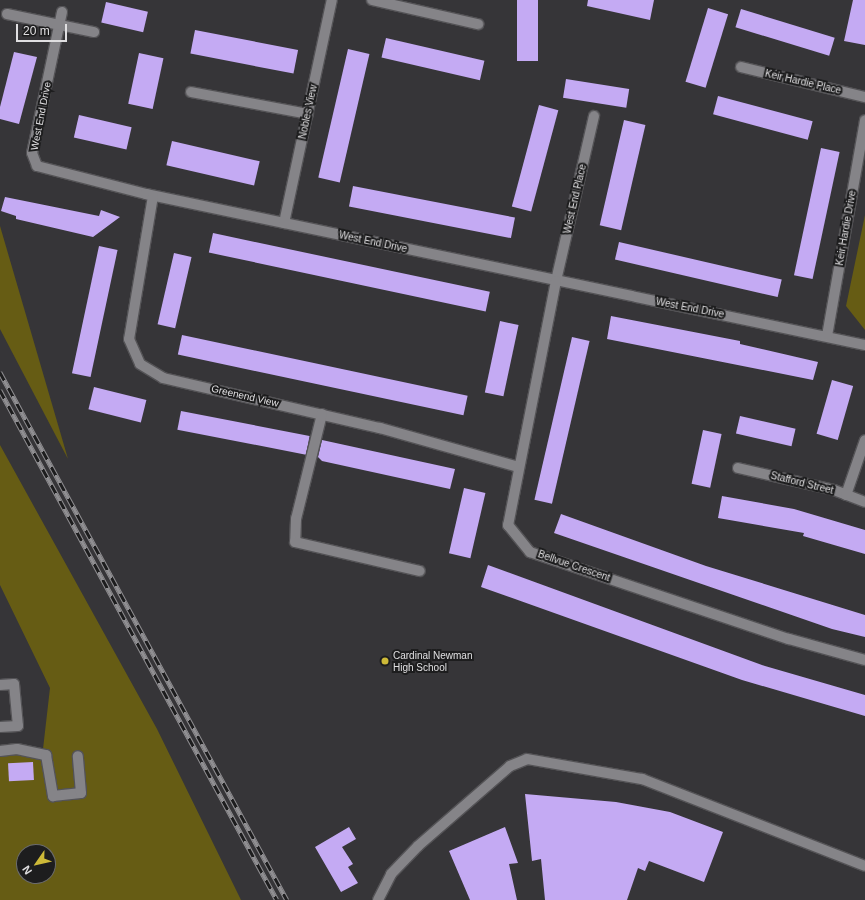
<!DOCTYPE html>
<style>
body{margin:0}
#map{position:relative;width:865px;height:900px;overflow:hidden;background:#363538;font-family:Arial,sans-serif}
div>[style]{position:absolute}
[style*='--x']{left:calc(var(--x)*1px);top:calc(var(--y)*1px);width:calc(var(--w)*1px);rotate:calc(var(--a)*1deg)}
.green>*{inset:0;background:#665c14}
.building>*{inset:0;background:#c4aaf3;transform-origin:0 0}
.roads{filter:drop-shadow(1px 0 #545356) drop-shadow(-1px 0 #545356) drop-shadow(0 1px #545356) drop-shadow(0 -1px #545356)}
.minor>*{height:10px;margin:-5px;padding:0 5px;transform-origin:5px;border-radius:5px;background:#858488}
.rail>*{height:4.5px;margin-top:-2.25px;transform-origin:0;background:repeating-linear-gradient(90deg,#1d1d1e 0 9px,#908f92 0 18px);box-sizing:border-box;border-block:1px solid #908f92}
.dots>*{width:11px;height:11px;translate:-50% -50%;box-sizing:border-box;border:2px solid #1d1d1e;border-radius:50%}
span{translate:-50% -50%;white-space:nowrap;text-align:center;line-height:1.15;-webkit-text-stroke:4px #1d1d1e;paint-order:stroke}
.street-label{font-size:10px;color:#e0dfe1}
.poi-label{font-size:10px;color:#e0dfe1}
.left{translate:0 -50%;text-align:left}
.north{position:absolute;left:16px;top:844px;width:40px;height:40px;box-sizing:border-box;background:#1d1d1e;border:1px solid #6b6b6c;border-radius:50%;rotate:236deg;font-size:11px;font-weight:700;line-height:16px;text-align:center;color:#e0dfe1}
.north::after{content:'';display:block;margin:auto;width:14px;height:18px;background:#cdb938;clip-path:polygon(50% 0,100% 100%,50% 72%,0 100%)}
.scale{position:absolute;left:16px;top:24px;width:51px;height:18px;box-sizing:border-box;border:2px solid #e0dfe1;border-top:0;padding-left:5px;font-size:12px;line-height:14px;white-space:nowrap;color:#e0dfe1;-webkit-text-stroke:3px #1d1d1e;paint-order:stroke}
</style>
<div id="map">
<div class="green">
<div style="clip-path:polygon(865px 215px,865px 330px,846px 306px)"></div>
<div style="clip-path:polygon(0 226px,68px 459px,0 329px)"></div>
<div style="clip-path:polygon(evenodd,0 445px,157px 729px,241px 900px,0 900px,0 755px,43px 749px,50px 688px,0 585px,0 445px,24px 852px,48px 852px,48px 876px,24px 876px,24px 852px)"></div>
</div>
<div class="building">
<div style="left:517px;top:0;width:21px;height:61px"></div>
<div style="clip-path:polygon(588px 0,654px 0,650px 20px,587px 6px)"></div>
<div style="clip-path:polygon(853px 0,865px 0,865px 45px,844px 41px)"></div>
<div style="left:106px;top:2px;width:43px;height:21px;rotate:13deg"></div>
<div style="left:708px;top:8px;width:21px;height:77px;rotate:17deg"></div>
<div style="left:741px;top:9px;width:98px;height:19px;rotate:17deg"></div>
<div style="left:195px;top:30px;width:105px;height:24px;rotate:11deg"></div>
<div style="left:386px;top:38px;width:101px;height:20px;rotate:13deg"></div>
<div style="left:348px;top:49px;width:22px;height:132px;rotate:13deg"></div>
<div style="clip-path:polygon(14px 52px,37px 57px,19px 124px,0 119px,0 107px)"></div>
<div style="left:139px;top:53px;width:25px;height:52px;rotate:12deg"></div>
<div style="left:566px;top:79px;width:64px;height:19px;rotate:9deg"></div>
<div style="left:718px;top:96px;width:98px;height:19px;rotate:15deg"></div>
<div style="left:539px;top:105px;width:20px;height:105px;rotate:15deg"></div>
<div style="left:79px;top:115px;width:54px;height:23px;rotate:13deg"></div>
<div style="left:624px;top:120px;width:22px;height:108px;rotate:13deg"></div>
<div style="left:172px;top:141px;width:90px;height:25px;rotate:13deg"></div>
<div style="left:821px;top:148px;width:19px;height:130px;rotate:12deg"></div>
<div style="left:353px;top:186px;width:165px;height:21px;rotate:11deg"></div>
<div style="clip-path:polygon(5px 197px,99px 216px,101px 210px,120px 217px,93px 237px,16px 219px,16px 216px,1px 211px)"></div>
<div style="left:213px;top:233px;width:283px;height:20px;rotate:12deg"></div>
<div style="left:619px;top:242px;width:167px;height:18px;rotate:13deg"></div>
<div style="left:99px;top:246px;width:19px;height:130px;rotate:12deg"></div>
<div style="left:174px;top:253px;width:18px;height:73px;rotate:13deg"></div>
<div style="clip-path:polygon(611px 316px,740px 341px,740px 344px,818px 362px,813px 380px,607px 339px)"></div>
<div style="left:500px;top:321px;width:19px;height:73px;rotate:12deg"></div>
<div style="left:182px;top:335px;width:292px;height:20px;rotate:12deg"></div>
<div style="left:572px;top:337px;width:18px;height:167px;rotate:13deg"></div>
<div style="left:832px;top:380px;width:22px;height:56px;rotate:16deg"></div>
<div style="left:94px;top:387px;width:54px;height:23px;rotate:14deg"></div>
<div style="left:181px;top:411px;width:131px;height:19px;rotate:11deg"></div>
<div style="left:740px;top:416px;width:57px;height:18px;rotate:13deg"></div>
<div style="left:703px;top:430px;width:19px;height:55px;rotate:12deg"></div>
<div style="clip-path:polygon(322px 440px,455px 469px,450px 489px,322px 461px,318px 457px)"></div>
<div style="left:464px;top:488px;width:22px;height:67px;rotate:13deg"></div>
<div style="clip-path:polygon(722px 496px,794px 509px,865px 530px,865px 554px,803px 536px,804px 533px,718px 518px)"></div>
<div style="clip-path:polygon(561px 514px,706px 566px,865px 615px,865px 637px,832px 629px,554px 533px)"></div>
<div style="clip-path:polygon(488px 565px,765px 666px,865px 695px,865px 716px,742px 680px,481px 587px)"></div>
<div style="left:33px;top:762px;width:18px;height:25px;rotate:87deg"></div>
<div style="clip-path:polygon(525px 794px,616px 802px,670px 812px,723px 832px,704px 882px,649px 861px,645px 871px,638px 868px,627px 900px,545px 900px,541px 859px,532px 861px)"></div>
<div style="clip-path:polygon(349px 827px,356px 839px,342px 847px,353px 864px,348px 867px,358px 883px,341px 892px,315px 847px)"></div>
<div style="clip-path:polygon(505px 827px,518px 863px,509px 864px,517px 900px,470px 900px,449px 851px)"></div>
</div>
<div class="roads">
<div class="minor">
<div style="--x:372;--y:0;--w:109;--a:12.8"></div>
<div style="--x:62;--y:12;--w:144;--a:102"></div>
<div style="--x:32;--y:153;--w:14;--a:69"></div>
<div style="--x:37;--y:166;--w:113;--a:14.4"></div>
<div style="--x:146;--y:194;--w:735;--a:11.86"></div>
<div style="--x:7;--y:14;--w:89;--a:11.7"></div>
<div style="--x:741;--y:67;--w:128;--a:13.6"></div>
<div style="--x:191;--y:92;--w:119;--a:10.6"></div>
<div style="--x:594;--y:116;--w:169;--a:103"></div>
<div style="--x:556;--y:281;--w:249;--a:101.1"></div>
<div style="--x:508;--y:525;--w:35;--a:51"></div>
<div style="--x:530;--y:552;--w:273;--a:18.6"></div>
<div style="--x:789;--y:639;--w:79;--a:15.4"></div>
<div style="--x:153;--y:196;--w:145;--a:99.5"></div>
<div style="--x:129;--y:339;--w:27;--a:66"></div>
<div style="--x:140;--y:364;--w:27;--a:31"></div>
<div style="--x:163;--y:378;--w:223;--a:13"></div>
<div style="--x:380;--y:428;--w:144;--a:15.7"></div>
<div style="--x:284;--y:223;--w:228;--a:-77.9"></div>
<div style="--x:827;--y:336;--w:219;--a:-80"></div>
<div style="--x:322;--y:414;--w:108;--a:103.9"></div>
<div style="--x:296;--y:519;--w:23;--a:92"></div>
<div style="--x:295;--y:542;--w:128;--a:13.1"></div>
<div style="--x:738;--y:468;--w:98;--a:12.9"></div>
<div style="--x:834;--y:490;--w:33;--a:21"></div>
<div style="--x:846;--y:495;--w:58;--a:-70.9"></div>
<div style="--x:0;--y:685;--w:14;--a:-4"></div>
<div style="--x:14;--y:684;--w:42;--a:84.6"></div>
<div style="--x:18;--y:726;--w:18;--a:177"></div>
<div style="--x:0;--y:751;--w:17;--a:-7"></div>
<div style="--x:17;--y:749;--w:30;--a:12"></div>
<div style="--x:46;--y:755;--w:42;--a:80.3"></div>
<div style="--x:53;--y:796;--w:28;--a:-6"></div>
<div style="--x:81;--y:793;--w:37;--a:-95"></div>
<div style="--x:378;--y:900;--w:29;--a:-63"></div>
<div style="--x:391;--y:874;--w:39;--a:-46"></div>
<div style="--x:418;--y:846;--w:122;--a:-41"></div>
<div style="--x:510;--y:766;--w:18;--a:-22"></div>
<div style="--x:527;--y:759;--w:117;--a:9.9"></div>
<div style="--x:642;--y:779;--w:239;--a:21.3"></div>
</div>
</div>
<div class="rail">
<div style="--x:0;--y:372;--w:601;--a:61.47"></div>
<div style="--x:0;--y:390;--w:580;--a:61.49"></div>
</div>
<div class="dots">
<div style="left:385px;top:661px;background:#cdb938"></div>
</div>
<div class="street-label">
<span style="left:803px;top:82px;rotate:13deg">Keir Hardie Place</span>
<span style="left:308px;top:112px;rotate:-78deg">Nobles View</span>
<span style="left:41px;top:116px;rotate:-79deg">West End Drive</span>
<span style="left:575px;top:199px;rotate:-77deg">West End Place</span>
<span style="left:846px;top:228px;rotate:-80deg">Keir Hardie Drive</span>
<span style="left:373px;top:242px;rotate:12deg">West End Drive</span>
<span style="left:690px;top:308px;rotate:11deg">West End Drive</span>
<span style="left:245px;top:396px;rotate:13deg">Greenend View</span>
<span style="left:802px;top:483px;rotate:14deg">Stafford Street</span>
<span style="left:574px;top:566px;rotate:19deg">Bellvue Crescent</span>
</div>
<div class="poi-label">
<span class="left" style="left:393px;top:661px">Cardinal Newman<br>High School</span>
</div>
<div class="north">N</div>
<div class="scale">20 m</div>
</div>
